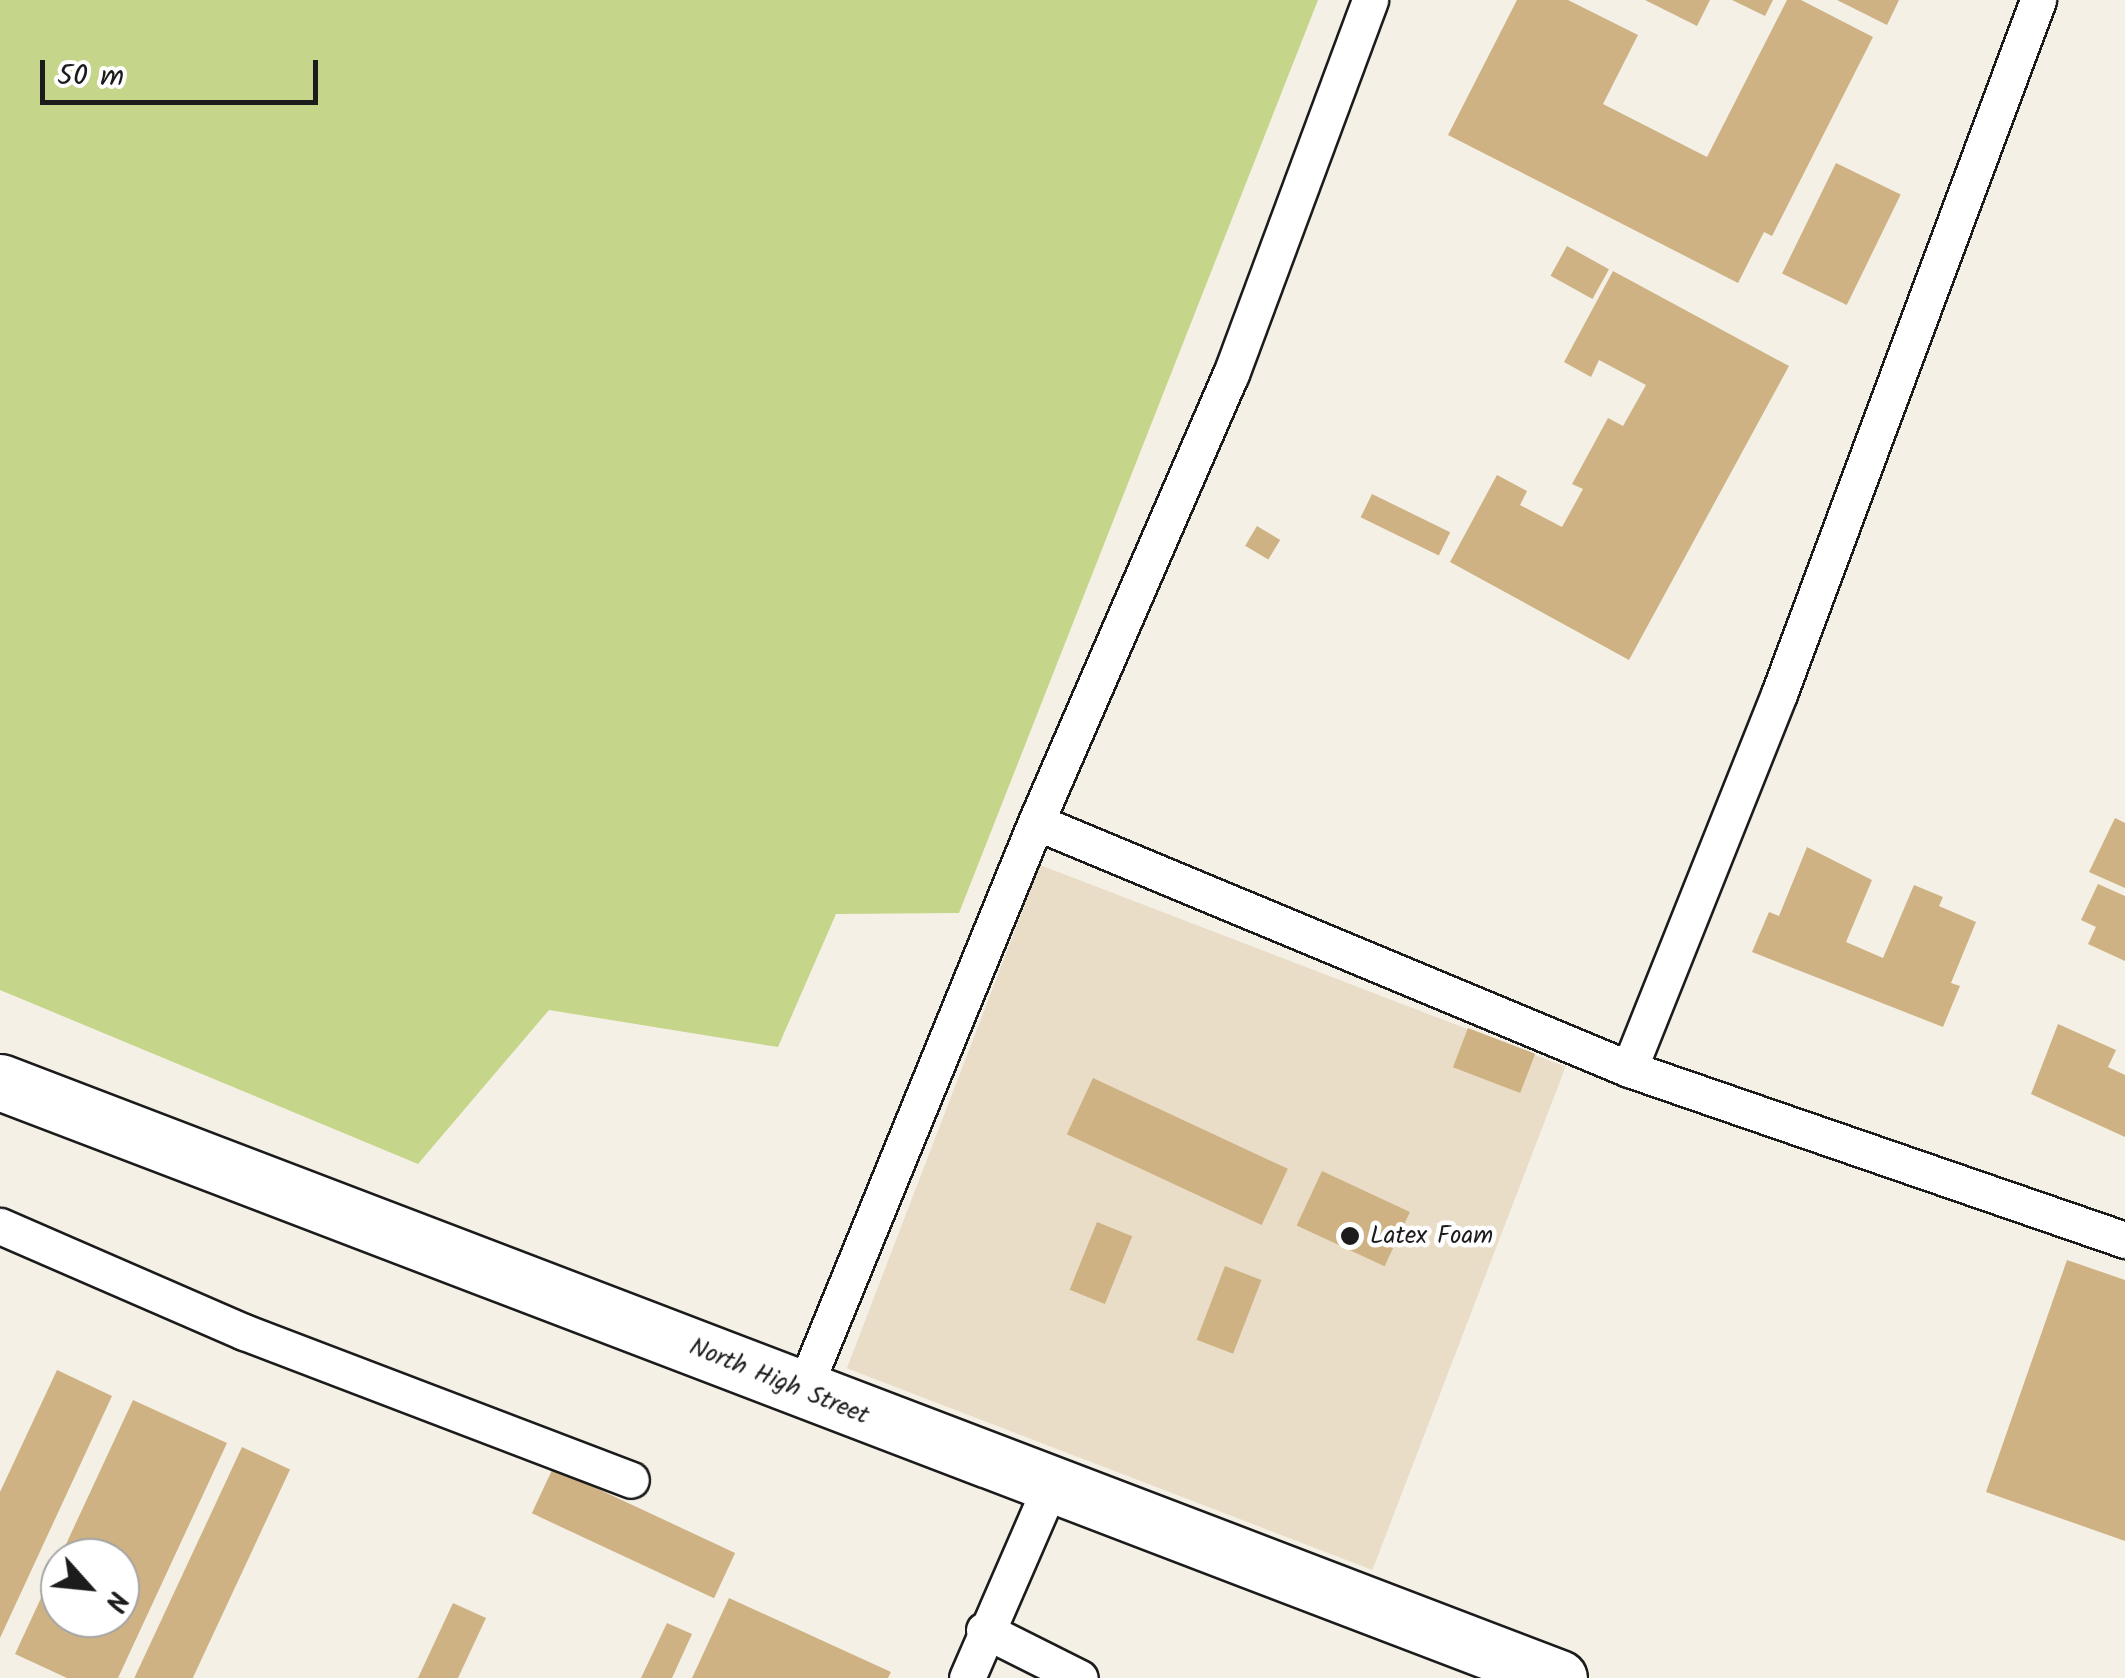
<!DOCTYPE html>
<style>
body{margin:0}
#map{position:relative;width:2125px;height:1678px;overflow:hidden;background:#f5f0e6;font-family:Kalam,sans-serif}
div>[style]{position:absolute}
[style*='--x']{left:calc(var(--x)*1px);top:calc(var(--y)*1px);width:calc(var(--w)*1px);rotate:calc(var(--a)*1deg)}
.built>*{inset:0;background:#e9ddc8;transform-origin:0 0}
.green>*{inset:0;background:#c5d68a}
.building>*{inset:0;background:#ceb283;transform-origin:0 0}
.roads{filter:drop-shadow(2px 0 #1c1c1c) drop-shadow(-2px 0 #1c1c1c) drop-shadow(0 2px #1c1c1c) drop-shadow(0 -2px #1c1c1c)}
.street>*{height:35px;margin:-17.5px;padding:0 17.5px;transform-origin:17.5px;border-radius:17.5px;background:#fff}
.highway>*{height:55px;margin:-27.5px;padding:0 27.5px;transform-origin:27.5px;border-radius:27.5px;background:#fff}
.dots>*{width:28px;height:28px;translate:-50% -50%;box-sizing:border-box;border:5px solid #fff;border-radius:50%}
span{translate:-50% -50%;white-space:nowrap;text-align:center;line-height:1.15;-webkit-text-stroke:9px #fff;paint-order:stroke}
.poi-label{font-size:25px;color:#1c1c1c}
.left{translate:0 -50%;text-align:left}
.street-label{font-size:25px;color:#1c1c1c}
.north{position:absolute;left:40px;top:1538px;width:100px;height:100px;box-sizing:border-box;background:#fff;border:2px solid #a4a4a4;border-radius:50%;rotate:117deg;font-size:28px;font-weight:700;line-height:40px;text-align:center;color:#1c1c1c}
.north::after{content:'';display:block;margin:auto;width:35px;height:45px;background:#1c1c1c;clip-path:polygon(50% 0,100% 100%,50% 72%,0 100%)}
.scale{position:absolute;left:40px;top:60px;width:278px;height:45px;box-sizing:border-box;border:5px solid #1c1c1c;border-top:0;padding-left:12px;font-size:30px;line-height:35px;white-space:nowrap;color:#1c1c1c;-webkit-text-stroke:8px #fff;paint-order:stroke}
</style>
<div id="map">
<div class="built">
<div style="left:1040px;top:865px;width:563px;height:539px;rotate:21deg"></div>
</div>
<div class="green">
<div style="clip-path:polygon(0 0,1318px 0,959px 913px,836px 914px,778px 1047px,549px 1010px,418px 1164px,0 990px)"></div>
</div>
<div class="building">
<div style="clip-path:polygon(1517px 0,1568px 0,1638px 35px,1603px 104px,1707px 157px,1787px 0,1801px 0,1873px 37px,1772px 236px,1764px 232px,1738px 283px,1448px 135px)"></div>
<div style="clip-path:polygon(1645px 0,1710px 0,1697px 26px)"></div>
<div style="clip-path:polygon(1732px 0,1773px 0,1765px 16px)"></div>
<div style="clip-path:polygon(1837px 0,1899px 0,1887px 25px)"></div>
<div style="left:1836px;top:163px;width:72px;height:123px;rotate:26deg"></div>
<div style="left:1567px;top:246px;width:48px;height:34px;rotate:29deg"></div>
<div style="clip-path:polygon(1613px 271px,1789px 366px,1629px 660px,1450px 562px,1497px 475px,1527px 491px,1520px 505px,1562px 527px,1583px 489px,1572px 484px,1608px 418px,1623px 426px,1646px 385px,1599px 360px,1591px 377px,1564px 362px)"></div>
<div style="left:1372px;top:494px;width:87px;height:26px;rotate:26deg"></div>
<div style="left:1257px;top:526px;width:27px;height:23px;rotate:31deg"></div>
<div style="clip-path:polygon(2115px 818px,2125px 823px,2125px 888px,2089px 872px)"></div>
<div style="clip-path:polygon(1807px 847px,1872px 880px,1846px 942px,1883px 958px,1914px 885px,1943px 897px,1939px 906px,1976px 922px,1951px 983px,1960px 986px,1943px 1027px,1752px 952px,1769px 912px,1779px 916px)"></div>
<div style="clip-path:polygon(2098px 884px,2125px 896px,2125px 961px,2088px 944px,2096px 927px,2081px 920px)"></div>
<div style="clip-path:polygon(2058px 1024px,2116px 1050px,2108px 1067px,2125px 1075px,2125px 1137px,2031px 1094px)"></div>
<div style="left:1468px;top:1028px;width:72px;height:42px;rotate:21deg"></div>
<div style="left:1093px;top:1078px;width:215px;height:62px;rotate:25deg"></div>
<div style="left:1322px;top:1171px;width:97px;height:60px;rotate:25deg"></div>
<div style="left:1097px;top:1222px;width:38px;height:73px;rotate:22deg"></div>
<div style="clip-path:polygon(2067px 1260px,2125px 1280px,2125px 1541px,1986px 1492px)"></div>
<div style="left:1225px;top:1266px;width:39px;height:79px;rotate:21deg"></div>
<div style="clip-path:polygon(57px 1370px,112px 1396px,0 1638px,0 1492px)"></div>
<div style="clip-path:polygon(evenodd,133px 1400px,227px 1443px,118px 1678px,67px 1678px,15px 1654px,133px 1400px,60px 1558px,120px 1558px,120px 1618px,60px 1618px,60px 1558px)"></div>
<div style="left:242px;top:1447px;width:53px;height:255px;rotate:25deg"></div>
<div style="left:553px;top:1468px;width:201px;height:50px;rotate:25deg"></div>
<div style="clip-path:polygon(729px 1598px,891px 1672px,888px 1678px,692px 1678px)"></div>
<div style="clip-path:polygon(453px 1603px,486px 1618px,458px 1678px,418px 1678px)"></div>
<div style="clip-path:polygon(667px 1623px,692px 1634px,672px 1678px,641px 1678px)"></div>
</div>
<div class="roads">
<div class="street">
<div style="--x:1036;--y:822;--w:642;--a:22.61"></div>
<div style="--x:1629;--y:1069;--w:525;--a:19.02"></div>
<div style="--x:1629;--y:1069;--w:404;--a:-68.2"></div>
<div style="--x:1779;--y:694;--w:741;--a:-69.53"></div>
<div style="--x:0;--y:1226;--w:266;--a:23.5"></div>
<div style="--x:244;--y:1332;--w:414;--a:20.9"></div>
<div style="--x:802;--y:1393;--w:617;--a:-67.72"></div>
<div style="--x:1036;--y:822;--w:489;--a:-66.5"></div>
<div style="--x:1231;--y:374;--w:399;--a:-69.6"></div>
<div style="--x:984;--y:1630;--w:107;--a:26.6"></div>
<div style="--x:967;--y:1678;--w:208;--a:-66.5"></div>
</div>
<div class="highway">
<div style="--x:0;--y:1082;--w:1669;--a:20.92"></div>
</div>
</div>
<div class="dots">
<div style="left:1350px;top:1236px;background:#1c1c1c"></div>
</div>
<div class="poi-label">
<span class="left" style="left:1370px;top:1236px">Latex Foam</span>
</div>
<div class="street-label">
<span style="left:779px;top:1382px;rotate:22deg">North High Street</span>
</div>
<div class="north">N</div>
<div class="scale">50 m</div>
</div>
